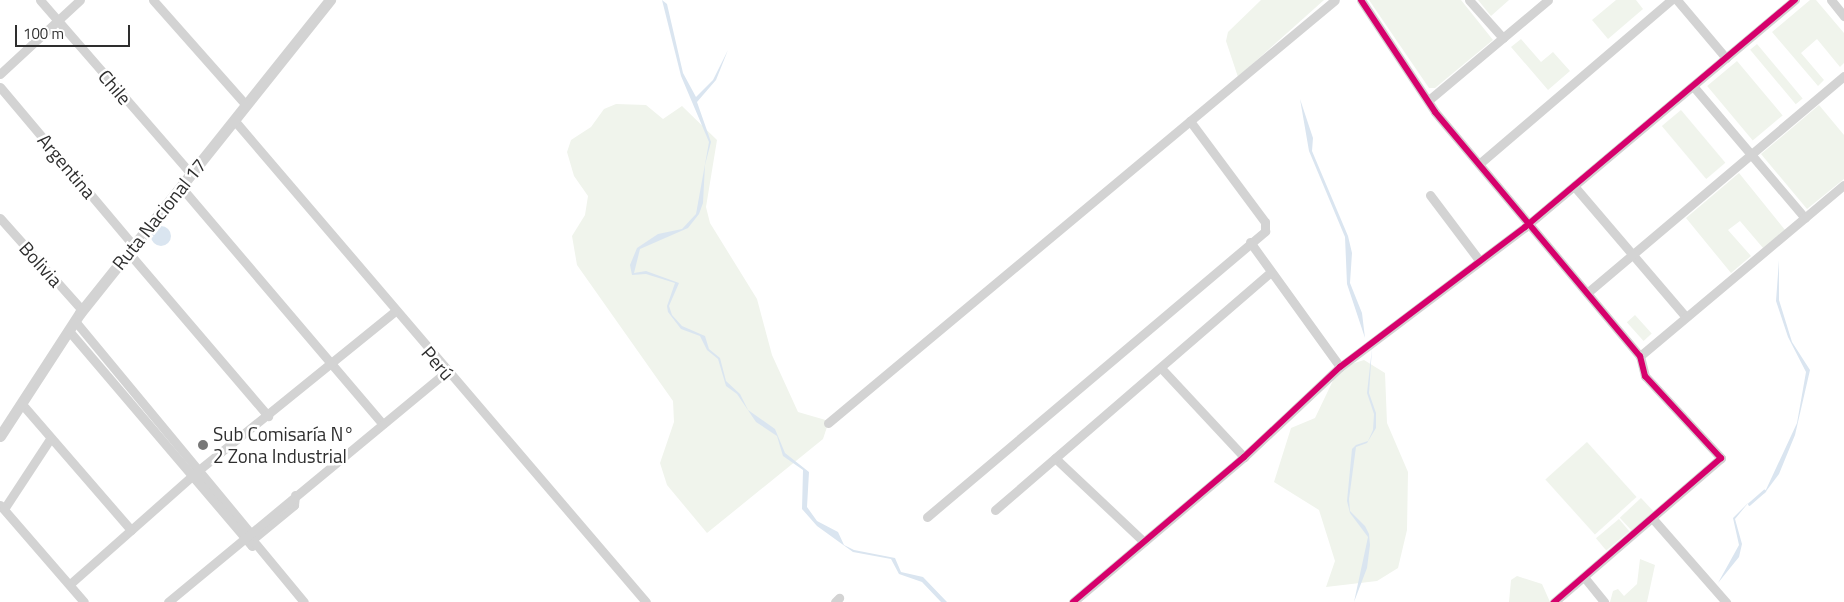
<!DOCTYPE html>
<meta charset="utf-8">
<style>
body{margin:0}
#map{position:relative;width:1844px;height:602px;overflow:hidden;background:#fff;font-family:"Titillium Web",sans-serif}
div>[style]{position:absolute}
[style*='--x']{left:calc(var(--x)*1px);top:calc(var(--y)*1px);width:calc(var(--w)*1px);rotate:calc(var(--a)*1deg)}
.green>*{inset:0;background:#f0f4ec;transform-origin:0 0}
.water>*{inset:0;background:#dae5f0}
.round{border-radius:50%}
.stream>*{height:2.5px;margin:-1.25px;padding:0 1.25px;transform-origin:1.25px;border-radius:1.25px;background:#dae5f0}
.minor>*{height:9px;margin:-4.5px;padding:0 4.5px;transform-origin:4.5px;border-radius:4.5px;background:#d3d3d3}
.tertiary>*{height:11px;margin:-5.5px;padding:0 5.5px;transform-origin:5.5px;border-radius:5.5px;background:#d3d3d3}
.cycleway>*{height:6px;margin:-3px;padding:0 3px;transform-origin:3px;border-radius:3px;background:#d6006c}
.dots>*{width:14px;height:14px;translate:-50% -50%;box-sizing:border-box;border:2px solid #fff;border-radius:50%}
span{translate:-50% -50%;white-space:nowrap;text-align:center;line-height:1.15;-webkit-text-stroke:5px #fff;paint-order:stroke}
.street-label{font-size:19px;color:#2e2e2e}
.poi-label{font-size:19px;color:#2e2e2e}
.left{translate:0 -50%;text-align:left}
.scale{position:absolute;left:15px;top:25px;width:115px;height:22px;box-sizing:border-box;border:2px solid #2e2e2e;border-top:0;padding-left:6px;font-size:15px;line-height:18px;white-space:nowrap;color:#2e2e2e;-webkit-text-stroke:4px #fff;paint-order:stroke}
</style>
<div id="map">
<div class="green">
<div style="clip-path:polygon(1261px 0,1324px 0,1238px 77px,1226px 41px,1228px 32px)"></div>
<div style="clip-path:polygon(1369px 0,1461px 0,1493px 40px,1435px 88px,1429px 88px)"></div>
<div style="clip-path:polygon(1478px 0,1509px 0,1491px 16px)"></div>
<div style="clip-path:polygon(1616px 0,1636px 0,1643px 9px,1608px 39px,1592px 20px)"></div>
<div style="clip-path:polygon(1810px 0,1816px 0,1844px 33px,1844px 63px,1840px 67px,1817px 39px,1801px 53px,1824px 80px,1818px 86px,1772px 32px)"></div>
<div style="clip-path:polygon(1521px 39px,1541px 62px,1553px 52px,1570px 71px,1548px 90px,1511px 47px)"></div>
<div style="left:1757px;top:44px;width:71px;height:9px;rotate:50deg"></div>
<div style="left:1737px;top:61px;width:71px;height:39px;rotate:50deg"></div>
<div style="clip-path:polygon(616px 104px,646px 105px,663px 119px,682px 106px,717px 140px,706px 207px,710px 223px,757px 299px,772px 355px,798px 412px,829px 421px,823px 439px,707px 533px,667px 485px,660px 463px,674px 422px,673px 401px,577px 265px,572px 236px,585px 215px,588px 196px,574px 176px,567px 152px,571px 140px,591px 127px,604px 109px)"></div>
<div style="clip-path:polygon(1819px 105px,1844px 135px,1844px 179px,1807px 209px,1761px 154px)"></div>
<div style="left:1681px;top:110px;width:69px;height:25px;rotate:50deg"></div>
<div style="clip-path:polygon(1739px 173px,1785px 230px,1763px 248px,1740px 221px,1728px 230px,1751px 256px,1731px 273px,1686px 218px)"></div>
<div style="left:1635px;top:315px;width:25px;height:11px;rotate:48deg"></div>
<div style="clip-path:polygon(1364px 360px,1385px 373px,1387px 423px,1408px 472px,1407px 530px,1398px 568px,1377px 581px,1326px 587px,1335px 561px,1319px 510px,1274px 482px,1291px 428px,1315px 418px,1339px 368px)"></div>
<div style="left:1587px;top:442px;width:74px;height:56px;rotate:48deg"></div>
<div style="left:1641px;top:498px;width:18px;height:29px;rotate:47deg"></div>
<div style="left:1619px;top:519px;width:16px;height:30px;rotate:50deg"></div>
<div style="clip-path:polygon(1640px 559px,1655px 565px,1647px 602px,1610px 602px,1613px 591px,1618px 589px,1624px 596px,1637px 584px)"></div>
<div style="clip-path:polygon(1517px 576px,1542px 584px,1550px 602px,1560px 602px,1509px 602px,1511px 580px)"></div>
</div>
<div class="water">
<div style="clip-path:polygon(662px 0,667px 4px,683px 73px,696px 97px,713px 80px,728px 50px,716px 80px,697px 102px,711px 142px,705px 165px,703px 203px,699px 214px,688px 228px,640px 249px,634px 273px,646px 271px,679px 283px,669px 306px,672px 315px,682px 326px,705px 336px,709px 349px,720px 358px,726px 381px,740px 394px,748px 410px,775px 429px,785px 453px,809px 472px,807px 507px,817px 521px,838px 532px,844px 545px,854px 550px,895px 558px,901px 572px,923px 577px,947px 602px,941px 602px,922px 582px,899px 574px,891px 559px,853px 552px,817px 526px,802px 509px,803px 470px,783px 456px,777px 436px,756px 422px,737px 394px,726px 386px,718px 359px,707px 350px,700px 336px,681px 329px,668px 312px,667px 306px,675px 283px,646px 274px,632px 275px,630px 265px,637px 248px,658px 234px,682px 229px,696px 214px,709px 142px,681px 76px)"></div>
<div style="clip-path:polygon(1300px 99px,1313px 138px,1312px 151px,1348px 236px,1352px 253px,1350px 283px,1362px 313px,1365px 338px,1347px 284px,1345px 237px,1309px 151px)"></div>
<div class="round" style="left:151px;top:226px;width:20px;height:20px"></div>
<div style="clip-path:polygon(1779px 260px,1779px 300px,1792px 342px,1810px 370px,1795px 435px,1779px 474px,1764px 494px,1797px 423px,1806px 372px,1788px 337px,1776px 301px)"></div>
<div style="clip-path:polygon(1372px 348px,1369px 393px,1376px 413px,1376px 428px,1367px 443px,1356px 447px,1349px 499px,1350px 511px,1365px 526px,1369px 534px,1370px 545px,1367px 568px,1354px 602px,1368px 537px,1350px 513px,1347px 501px,1352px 449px,1356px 445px,1368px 441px,1373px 430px,1374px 414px,1367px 393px)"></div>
<div style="clip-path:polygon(1749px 502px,1735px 519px,1742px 544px,1739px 557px,1718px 583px,1739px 545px,1733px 518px)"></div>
</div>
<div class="stream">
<div style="--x:1749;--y:504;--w:20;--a:-41"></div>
</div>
<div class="minor">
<div style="--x:40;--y:0;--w:230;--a:49"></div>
<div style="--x:153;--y:0;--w:140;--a:48.5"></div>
<div style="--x:1361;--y:0;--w:134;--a:56.5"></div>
<div style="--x:1435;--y:112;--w:319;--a:50"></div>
<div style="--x:1640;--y:356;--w:21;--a:76"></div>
<div style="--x:1645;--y:376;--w:112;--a:47.2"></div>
<div style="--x:1721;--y:458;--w:221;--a:139.2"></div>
<div style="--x:1469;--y:0;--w:51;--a:48.2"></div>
<div style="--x:1677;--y:0;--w:76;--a:49.8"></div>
<div style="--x:1831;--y:0;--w:21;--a:51"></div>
<div style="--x:0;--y:74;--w:109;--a:-42.8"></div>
<div style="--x:1693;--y:86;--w:173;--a:49.7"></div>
<div style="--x:0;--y:87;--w:207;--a:49.9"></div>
<div style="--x:1430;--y:99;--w:154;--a:-40"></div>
<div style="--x:234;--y:120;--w:634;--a:49.48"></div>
<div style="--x:1479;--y:164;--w:253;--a:-40.5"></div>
<div style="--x:1574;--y:186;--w:172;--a:49.5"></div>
<div style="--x:181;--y:187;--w:311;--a:49.6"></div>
<div style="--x:1430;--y:195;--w:81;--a:53"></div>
<div style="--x:0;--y:218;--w:123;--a:48.3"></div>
<div style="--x:1250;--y:242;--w:154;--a:54.2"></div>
<div style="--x:128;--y:252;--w:216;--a:49.5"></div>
<div style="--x:1587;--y:293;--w:336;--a:-40.2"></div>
<div style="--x:75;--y:321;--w:279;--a:50.4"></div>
<div style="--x:69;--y:331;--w:282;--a:49.6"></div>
<div style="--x:252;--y:546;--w:8;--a:-76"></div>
<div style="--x:254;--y:538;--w:52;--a:-39.5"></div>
<div style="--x:294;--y:505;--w:10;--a:-84"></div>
<div style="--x:1640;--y:356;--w:266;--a:-40"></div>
<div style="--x:1161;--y:368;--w:122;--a:47"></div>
<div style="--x:21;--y:403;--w:168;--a:49.1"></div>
<div style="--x:828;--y:423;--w:660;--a:-39.84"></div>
<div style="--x:1055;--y:458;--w:122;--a:43.3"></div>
<div style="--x:0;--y:505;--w:128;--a:49.1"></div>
<div style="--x:4;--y:509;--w:84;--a:-56.7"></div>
<div style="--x:995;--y:510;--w:364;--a:-40.8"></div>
<div style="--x:927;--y:517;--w:443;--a:-40.2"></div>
<div style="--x:1265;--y:231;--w:9;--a:-90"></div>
<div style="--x:1265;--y:222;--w:126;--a:-126.6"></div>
<div style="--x:1653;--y:519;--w:111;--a:48.7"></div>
<div style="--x:256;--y:544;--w:75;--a:50.4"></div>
<div style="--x:1584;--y:577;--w:32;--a:51"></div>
<div style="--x:70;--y:584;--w:174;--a:-41.5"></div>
<div style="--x:200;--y:469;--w:250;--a:-39"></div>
<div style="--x:168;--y:602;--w:361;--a:-39.6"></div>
<div style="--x:835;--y:602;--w:6;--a:-45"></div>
<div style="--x:1073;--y:602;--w:224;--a:-40.3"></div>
<div style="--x:1244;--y:457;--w:132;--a:-43.2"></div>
<div style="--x:1340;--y:367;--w:232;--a:-37.1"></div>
<div style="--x:1525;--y:227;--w:353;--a:-40.1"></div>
</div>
<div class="tertiary">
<div style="--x:0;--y:436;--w:147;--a:-57"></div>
<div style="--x:80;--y:313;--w:401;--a:-51.4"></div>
</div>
<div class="cycleway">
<div style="--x:1361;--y:0;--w:134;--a:56.5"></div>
<div style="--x:1435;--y:112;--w:319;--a:50"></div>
<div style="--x:1640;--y:356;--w:21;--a:76"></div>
<div style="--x:1645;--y:376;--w:112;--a:47.2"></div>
<div style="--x:1721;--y:458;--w:221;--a:139.2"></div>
<div style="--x:1073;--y:602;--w:224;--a:-40.3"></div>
<div style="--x:1244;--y:457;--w:132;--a:-43.2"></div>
<div style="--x:1340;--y:367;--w:232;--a:-37.1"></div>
<div style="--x:1525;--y:227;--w:353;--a:-40.1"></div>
</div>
<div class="dots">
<div style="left:203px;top:445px;background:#777"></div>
</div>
<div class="street-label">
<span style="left:115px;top:87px;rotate:49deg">Chile</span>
<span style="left:67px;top:166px;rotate:50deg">Argentina</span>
<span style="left:159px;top:214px;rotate:-51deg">Ruta Nacional 17</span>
<span style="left:41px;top:264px;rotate:48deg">Bolivia</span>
<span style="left:438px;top:363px;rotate:49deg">Perú</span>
</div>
<div class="poi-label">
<span class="left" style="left:213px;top:445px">Sub Comisaría N°<br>2 Zona Industrial</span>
</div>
<div class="scale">100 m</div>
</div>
